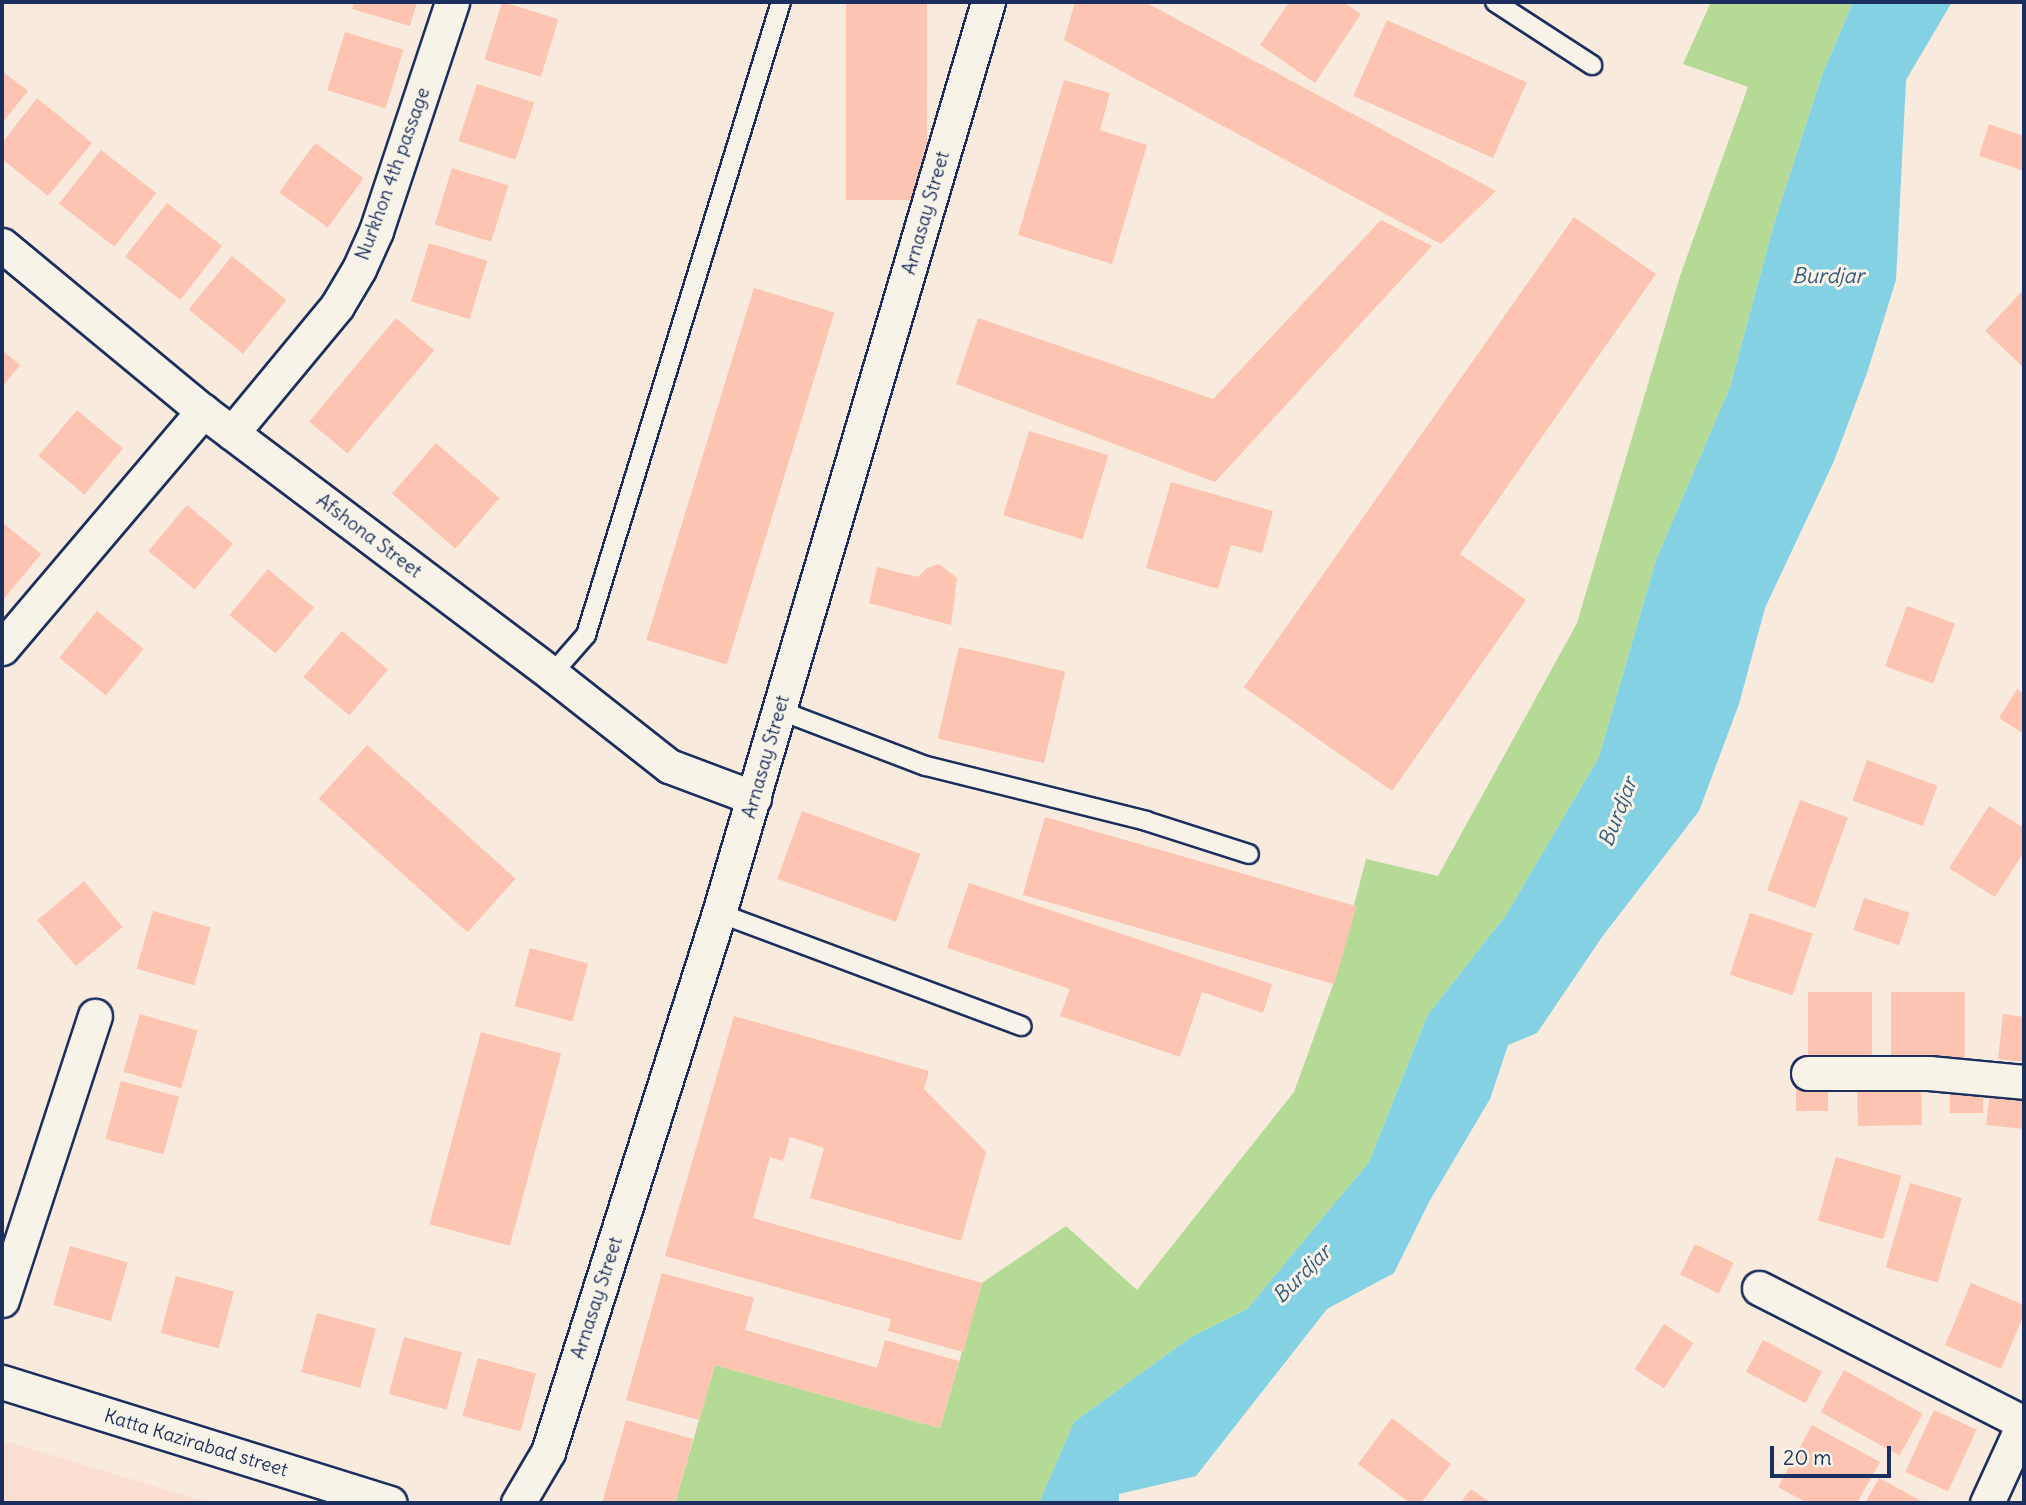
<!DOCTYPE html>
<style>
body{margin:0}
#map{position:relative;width:2026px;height:1505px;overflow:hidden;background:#f8eadd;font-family:Delius,sans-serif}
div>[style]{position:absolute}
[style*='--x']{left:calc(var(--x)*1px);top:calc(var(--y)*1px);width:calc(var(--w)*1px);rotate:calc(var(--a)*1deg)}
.built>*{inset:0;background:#fadfd0}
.green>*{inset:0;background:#b5da96}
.water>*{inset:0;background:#83d1e2}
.building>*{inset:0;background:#fdc4b2;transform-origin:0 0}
.roads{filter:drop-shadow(2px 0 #1b2f5e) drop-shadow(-2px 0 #1b2f5e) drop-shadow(0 2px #1b2f5e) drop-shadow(0 -2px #1b2f5e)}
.service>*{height:18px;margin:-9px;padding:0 9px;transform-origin:9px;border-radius:9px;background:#f7f3e8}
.minor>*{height:33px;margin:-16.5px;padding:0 16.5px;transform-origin:16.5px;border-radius:16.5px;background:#f7f3e8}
span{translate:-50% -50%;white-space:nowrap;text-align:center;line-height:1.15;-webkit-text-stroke:6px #f7f3e8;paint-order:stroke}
.street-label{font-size:19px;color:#1b2f5e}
.water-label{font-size:21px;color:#35587f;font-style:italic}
.frame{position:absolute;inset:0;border:4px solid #1b2f5e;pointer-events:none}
.scale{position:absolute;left:1770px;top:1446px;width:121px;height:32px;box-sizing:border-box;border:4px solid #1b2f5e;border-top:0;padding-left:9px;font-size:21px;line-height:24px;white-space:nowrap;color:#1b2f5e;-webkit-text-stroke:5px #f7f3e8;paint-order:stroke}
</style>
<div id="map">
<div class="built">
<div style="clip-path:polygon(2px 1440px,38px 1451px,210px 1503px,2px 1503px)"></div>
</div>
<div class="green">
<div style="clip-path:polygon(1711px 2px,1853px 2px,1822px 75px,1774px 224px,1730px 387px,1656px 560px,1599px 757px,1506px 915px,1427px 1016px,1369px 1162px,1247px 1309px,1191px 1337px,1074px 1422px,1039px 1503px,675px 1503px,715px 1365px,940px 1428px,982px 1283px,1066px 1226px,1137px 1290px,1294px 1092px,1334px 982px,1366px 859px,1438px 876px,1577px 623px,1680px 276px,1748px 87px,1683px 64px)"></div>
</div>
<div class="water">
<div style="clip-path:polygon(1853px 2px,1952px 2px,1906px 80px,1896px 280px,1867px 373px,1834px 461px,1765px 608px,1739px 704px,1699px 811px,1602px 937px,1537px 1033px,1508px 1045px,1490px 1099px,1429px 1202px,1394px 1273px,1327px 1309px,1196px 1476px,1119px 1494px,1119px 1503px,1039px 1503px,1074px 1422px,1191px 1337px,1247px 1309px,1369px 1162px,1427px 1016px,1506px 915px,1599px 757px,1656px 560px,1730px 387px,1774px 224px,1822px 75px)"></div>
</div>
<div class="building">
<div style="clip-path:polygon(354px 2px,417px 2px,410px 26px,352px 9px)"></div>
<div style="left:502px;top:2px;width:59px;height:60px;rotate:17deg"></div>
<div style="left:846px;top:2px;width:81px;height:198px"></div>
<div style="clip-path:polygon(1075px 2px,1145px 2px,1496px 191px,1441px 244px,1064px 40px)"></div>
<div style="clip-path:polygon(1289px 2px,1343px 2px,1361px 14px,1315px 83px,1260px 45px)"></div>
<div style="left:1387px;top:20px;width:153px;height:83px;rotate:24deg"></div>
<div style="left:345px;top:32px;width:61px;height:61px;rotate:17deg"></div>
<div style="clip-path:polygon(2px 71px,28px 91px,2px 123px)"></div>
<div style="clip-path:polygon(1064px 80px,1110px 93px,1100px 130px,1147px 145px,1112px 264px,1018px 235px)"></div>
<div style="left:477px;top:84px;width:60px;height:60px;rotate:18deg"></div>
<div style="clip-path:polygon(37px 98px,92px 143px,48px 196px,2px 159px,2px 143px)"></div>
<div style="clip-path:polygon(1989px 124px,2024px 136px,2024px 171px,1979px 156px)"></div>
<div style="left:315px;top:143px;width:60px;height:61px;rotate:36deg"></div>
<div style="left:101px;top:150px;width:70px;height:68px;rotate:38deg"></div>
<div style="left:452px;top:168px;width:59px;height:59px;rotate:17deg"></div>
<div style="left:167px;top:203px;width:70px;height:68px;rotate:38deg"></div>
<div style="clip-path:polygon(1574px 217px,1656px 274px,1460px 554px,1526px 600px,1392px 791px,1244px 687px)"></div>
<div style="clip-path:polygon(1381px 220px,1432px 246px,1215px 482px,956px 384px,978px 318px,1213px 399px)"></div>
<div style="left:429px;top:243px;width:61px;height:61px;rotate:17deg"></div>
<div style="left:232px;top:256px;width:70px;height:69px;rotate:39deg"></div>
<div style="left:754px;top:288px;width:84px;height:368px;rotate:17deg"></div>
<div style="clip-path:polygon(2024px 289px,2024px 368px,1985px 331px)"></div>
<div style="left:396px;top:318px;width:50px;height:135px;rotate:40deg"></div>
<div style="clip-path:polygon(2px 350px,20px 365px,2px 387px)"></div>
<div style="left:77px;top:410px;width:60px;height:60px;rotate:40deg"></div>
<div style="left:1029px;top:431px;width:83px;height:88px;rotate:17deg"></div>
<div style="left:436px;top:443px;width:84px;height:67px;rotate:41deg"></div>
<div style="clip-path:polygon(1171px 482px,1273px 511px,1262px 553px,1231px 545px,1218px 589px,1146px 568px)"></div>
<div style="left:187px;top:505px;width:60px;height:60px;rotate:40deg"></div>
<div style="clip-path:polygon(2px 522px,41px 554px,2px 601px)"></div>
<div style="clip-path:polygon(939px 564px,957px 578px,951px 625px,869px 603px,877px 567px,918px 577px,927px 568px)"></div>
<div style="left:268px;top:569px;width:60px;height:60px;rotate:40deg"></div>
<div style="left:1907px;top:606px;width:51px;height:64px;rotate:20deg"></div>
<div style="left:97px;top:611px;width:60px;height:60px;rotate:39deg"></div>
<div style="left:342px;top:631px;width:60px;height:60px;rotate:40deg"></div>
<div style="left:959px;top:647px;width:109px;height:94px;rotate:13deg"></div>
<div style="clip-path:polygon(2017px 689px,2024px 694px,2024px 734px,1999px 718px)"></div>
<div style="left:367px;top:745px;width:200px;height:72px;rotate:42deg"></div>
<div style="left:1867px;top:760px;width:75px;height:43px;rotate:20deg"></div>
<div style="left:1800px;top:800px;width:51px;height:96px;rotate:20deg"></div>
<div style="clip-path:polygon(1989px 806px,2024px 828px,2024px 852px,1995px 897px,1949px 868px)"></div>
<div style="left:802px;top:811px;width:126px;height:72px;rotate:20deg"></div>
<div style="left:1045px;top:817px;width:324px;height:81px;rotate:16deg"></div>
<div style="left:84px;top:881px;width:60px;height:61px;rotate:50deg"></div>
<div style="clip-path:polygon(969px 883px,1272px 984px,1263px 1013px,1202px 992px,1180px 1057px,1060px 1016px,1070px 989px,947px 948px)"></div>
<div style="left:1864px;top:898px;width:48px;height:34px;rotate:18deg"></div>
<div style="left:153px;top:911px;width:60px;height:60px;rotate:16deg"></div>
<div style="left:1750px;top:913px;width:66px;height:65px;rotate:18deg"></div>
<div style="left:530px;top:948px;width:60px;height:60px;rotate:15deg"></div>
<div style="left:1808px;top:992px;width:64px;height:68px"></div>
<div style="left:1891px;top:992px;width:74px;height:68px"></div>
<div style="left:140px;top:1014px;width:60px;height:60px;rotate:16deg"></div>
<div style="clip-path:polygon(2003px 1014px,2024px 1017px,2024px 1062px,1998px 1059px)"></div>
<div style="clip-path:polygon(734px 1016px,929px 1071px,924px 1089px,986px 1152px,961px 1241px,810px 1198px,824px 1148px,790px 1137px,783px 1161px,770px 1157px,753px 1218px,982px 1283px,963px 1352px,888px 1331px,891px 1319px,665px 1256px)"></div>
<div style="left:481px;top:1032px;width:83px;height:199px;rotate:15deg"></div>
<div style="left:1796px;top:1079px;width:32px;height:32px"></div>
<div style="left:1921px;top:1079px;width:46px;height:64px;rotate:89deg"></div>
<div style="left:121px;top:1081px;width:60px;height:60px;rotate:15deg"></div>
<div style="left:1950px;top:1083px;width:33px;height:30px"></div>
<div style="clip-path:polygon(1991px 1085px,2024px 1089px,2024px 1129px,1986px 1125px)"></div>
<div style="left:1836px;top:1157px;width:68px;height:66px;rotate:16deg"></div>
<div style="left:1910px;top:1183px;width:54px;height:88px;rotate:16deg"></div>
<div style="left:1695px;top:1244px;width:43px;height:34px;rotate:26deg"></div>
<div style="left:70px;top:1246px;width:60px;height:61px;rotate:16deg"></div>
<div style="clip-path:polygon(662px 1273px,754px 1298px,745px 1330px,877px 1368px,885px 1340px,959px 1361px,940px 1428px,715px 1365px,699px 1420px,626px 1400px)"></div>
<div style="left:176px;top:1276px;width:60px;height:59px;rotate:15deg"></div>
<div style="clip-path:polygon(1971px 1283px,2024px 1305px,2024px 1314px,2001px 1369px,1945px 1345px)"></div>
<div style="left:317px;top:1313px;width:61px;height:61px;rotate:15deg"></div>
<div style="left:1664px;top:1324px;width:35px;height:54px;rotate:33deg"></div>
<div style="left:404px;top:1337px;width:60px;height:59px;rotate:15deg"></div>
<div style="left:1763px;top:1340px;width:67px;height:36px;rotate:28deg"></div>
<div style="left:478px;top:1358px;width:60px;height:60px;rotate:15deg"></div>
<div style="left:1844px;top:1370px;width:90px;height:48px;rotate:29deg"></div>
<div style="left:1934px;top:1410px;width:47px;height:68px;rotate:25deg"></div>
<div style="clip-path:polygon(1392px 1418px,1451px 1464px,1421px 1503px,1410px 1503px,1358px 1464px)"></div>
<div style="clip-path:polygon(626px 1420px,693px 1439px,675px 1503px,602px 1503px)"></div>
<div style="clip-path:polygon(1812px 1425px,1880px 1462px,1857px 1503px,1807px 1503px,1778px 1487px)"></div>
<div style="clip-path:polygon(1879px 1478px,1925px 1503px,1865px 1503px)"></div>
<div style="clip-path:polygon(1471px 1489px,1491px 1503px,1460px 1503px)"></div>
</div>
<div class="roads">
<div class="service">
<div style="--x:1495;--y:2;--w:116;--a:33"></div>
<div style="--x:552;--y:674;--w:52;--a:-48.9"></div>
<div style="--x:586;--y:635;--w:662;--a:-72.88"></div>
<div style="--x:779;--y:710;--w:157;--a:20.9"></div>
<div style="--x:926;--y:766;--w:227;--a:14"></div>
<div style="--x:1146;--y:821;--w:108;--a:17.8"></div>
<div style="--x:719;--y:913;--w:323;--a:20.5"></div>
</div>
<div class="minor">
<div style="--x:2;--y:245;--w:261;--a:39.6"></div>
<div style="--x:203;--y:411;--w:437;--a:37"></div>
<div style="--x:552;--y:674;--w:149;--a:38.2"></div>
<div style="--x:669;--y:766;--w:91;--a:20.6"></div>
<div style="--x:232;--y:433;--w:165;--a:-50.4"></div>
<div style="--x:337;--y:306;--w:43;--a:-59.3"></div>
<div style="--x:359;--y:269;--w:42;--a:-65.9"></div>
<div style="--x:376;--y:231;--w:241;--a:-71.6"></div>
<div style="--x:2;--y:648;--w:311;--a:-49.7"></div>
<div style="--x:1808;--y:1073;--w:121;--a:0"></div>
<div style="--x:1929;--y:1073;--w:95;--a:5.4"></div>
<div style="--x:1759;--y:1288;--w:297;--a:27"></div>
<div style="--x:2;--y:1300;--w:299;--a:-71.9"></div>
<div style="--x:2;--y:1382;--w:406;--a:17.3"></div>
<div style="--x:518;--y:1503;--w:59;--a:-59.5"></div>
<div style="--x:548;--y:1452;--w:565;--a:-72.4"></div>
<div style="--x:719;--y:913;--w:950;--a:-73.55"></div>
<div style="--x:1987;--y:1503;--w:89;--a:-65.4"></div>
</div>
</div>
<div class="street-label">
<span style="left:393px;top:174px;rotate:-70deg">Nurkhon 4th passage</span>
<span style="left:926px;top:213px;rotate:-74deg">Arnasay Street</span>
<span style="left:369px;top:536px;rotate:37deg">Afshona Street</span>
<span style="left:766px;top:757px;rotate:-74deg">Arnasay Street</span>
<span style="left:597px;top:1298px;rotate:-72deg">Arnasay Street</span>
<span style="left:196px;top:1443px;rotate:17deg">Katta Kazirabad street</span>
</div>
<div class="water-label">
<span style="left:1828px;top:276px">Burdjar</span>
<span style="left:1618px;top:812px;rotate:-69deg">Burdjar</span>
<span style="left:1302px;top:1274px;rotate:-45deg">Burdjar</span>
</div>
<div class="frame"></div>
<div class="scale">20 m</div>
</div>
